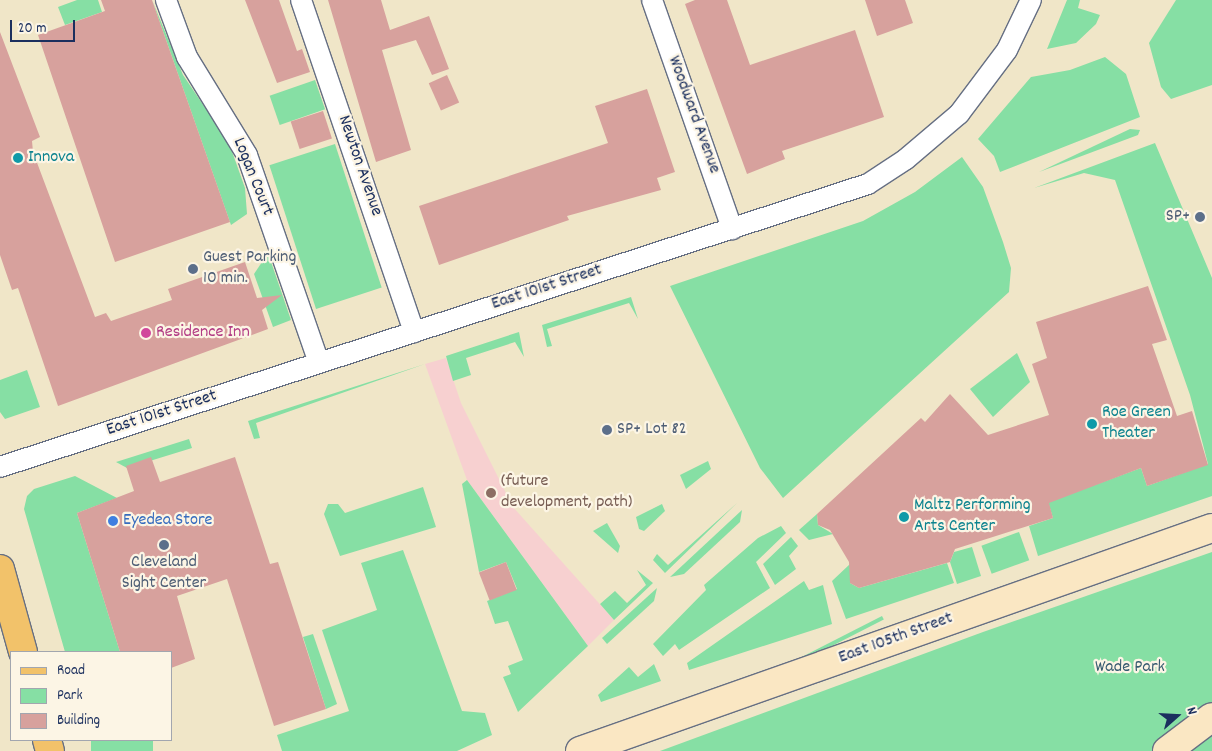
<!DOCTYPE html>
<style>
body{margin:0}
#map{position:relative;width:1212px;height:751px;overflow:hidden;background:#f0e6c8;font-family:Dekko,sans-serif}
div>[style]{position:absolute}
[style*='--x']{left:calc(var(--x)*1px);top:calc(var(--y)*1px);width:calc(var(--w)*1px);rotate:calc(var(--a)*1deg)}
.built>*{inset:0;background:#f7d0d0}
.green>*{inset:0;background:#86dfa4;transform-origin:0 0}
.building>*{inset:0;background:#d7a19d;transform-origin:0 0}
.roads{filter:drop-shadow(1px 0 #666f83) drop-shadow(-1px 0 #666f83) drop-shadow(0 1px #666f83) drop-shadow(0 -1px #666f83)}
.minor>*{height:20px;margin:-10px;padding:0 10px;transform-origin:10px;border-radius:10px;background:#fff}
.secondary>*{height:28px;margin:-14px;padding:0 14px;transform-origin:14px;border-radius:14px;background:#fae7c3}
.primary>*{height:28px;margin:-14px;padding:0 14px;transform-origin:14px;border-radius:14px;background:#f2c26a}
.dots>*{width:14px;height:14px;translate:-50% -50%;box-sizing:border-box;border:2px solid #fcf5e5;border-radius:50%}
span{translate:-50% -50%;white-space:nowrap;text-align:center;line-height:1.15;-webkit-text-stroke:4.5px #fcf5e5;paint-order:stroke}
.street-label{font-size:18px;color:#1b2f5e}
.culture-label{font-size:18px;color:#0d838f}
.left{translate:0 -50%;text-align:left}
.service-label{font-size:18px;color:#4e5e75}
.right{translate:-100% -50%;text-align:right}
.hotel-label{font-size:18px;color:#b23c85}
.education-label{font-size:18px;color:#785e54}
.shop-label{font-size:18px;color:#366cbe}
.park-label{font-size:18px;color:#365b70}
.legend{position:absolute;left:10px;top:651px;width:162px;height:90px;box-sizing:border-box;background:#fcf5e5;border:1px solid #a2a6af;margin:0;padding:6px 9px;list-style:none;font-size:15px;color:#1b2f5e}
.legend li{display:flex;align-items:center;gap:10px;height:25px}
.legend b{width:25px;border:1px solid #a2a6af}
.north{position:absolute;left:1152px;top:691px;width:50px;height:50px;-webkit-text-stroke:4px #fcf5e5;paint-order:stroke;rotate:71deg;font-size:14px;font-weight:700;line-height:20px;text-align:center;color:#1b2f5e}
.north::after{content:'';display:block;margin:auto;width:18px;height:22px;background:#1b2f5e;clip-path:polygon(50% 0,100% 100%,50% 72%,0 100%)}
.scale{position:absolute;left:10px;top:20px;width:65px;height:22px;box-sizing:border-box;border:2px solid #1b2f5e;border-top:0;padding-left:6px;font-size:15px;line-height:18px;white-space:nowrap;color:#1b2f5e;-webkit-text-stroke:4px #fcf5e5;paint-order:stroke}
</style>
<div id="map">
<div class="built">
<div style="clip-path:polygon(446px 358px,461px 403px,513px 507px,614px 620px,588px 646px,467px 480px,425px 364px)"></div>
</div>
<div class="green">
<div style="clip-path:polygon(77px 0,98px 0,102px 12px,65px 25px,58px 7px)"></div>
<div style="clip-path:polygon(152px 0,183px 75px,229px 143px,245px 188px,247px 214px,231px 225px)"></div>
<div style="clip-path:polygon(1067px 0,1080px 0,1078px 8px,1100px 15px,1096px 24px,1076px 43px,1047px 49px)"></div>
<div style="clip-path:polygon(1176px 0,1212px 0,1212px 85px,1171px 99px,1161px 87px,1149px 43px)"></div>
<div style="clip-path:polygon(1105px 57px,1126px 74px,1140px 117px,1000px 172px,994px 156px,978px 139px,1031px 77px,1070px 70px)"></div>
<div style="left:315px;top:80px;width:31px;height:48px;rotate:71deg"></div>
<div style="clip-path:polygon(1130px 129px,1140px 130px,1138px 135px,1039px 172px)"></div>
<div style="clip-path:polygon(1155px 143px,1212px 278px,1212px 496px,1038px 556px,1029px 526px,1053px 518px,1048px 502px,1141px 468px,1147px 486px,1208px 464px,1190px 395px,1115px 180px,1084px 173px,1034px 188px)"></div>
<div style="left:335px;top:144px;width:151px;height:69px;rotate:72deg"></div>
<div style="clip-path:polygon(962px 157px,983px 187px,1003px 242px,1011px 268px,1009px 292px,783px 498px,760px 468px,670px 286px,863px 221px,915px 192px)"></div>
<div style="clip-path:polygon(268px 253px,291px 320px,273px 327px,254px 274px)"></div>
<div style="clip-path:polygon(631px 297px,638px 319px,629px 303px,547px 329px,552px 346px,547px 347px,542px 325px)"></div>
<div style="clip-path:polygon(519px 332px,524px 357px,515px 342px,466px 358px,471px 375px,453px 381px,446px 356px)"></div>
<div style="clip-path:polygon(1017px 353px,1030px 382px,993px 417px,970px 389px)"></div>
<div style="clip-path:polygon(425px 364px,256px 423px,260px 438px,254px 439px,248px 421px)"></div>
<div style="clip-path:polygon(27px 370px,40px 407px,5px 419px,0 412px,0 380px)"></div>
<div style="clip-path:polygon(189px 439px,192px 448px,127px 468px,116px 462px)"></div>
<div style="clip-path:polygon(708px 461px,711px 469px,686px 489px,680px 475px)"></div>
<div style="clip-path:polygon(75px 476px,117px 498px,77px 513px,120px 652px,65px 652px,24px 509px,27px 496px,34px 489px)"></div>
<div style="clip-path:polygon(467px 480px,588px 646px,518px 712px,503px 677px,511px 674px,508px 666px,523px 660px,508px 621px,495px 624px,487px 601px,517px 589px,506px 562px,479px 572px,462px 484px)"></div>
<div style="clip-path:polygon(423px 487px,436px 527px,340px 556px,324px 514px,328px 504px,338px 504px,345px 513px)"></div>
<div style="clip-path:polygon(737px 503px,665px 573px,653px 560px,657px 554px,668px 565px)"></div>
<div style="clip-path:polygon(662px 504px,665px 511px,644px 531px,639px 529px,636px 517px)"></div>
<div style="clip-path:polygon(742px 510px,740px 522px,684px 574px,670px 577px)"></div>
<div style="clip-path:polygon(817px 514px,818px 525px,833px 534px,809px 540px,799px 530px)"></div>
<div style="clip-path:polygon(607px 523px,620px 546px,618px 553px,593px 531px)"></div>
<div style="clip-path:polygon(781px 526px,786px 533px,756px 562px,770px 588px,679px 650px,675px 644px,663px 656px,653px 644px,706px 590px,704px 585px,758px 538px)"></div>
<div style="left:1019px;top:532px;width:30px;height:40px;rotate:70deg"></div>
<div style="clip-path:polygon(791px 537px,798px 546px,789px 556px,796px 569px,775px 585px,763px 564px)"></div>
<div style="clip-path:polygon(972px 547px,981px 576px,957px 584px,950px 562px,954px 552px)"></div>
<div style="clip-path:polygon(403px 550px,462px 711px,485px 713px,492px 735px,457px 751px,282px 751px,277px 735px,349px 711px,322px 630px,377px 610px,361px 563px)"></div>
<div style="clip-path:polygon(1212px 552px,1212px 751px,660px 751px,983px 632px)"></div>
<div style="clip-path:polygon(947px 563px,954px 583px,846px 619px,832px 581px,850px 564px,850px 583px,859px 588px)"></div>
<div style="clip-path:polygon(637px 570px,653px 583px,614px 620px,600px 604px,615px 591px,627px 603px,646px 585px)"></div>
<div style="clip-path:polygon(804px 581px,809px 590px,823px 585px,832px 624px,689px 670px,687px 663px)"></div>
<div style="clip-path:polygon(657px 588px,654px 601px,607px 644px,602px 638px)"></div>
<div style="left:882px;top:616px;width:4px;height:273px;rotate:63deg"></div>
<div style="clip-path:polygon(313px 634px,337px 704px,326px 709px,303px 637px)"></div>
<div style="clip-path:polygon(654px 664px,661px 681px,601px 702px,598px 695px,629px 667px,638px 677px)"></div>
<div style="left:91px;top:740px;width:62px;height:11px"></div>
</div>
<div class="building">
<div style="clip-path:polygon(101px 0,152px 0,230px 222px,115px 262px,38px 35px,105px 11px)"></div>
<div style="clip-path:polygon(245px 0,279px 0,297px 51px,302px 49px,310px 72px,277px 83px)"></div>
<div style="clip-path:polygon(328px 0,381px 0,390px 30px,429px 16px,449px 69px,432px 75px,416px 40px,382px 50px,411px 150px,376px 162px)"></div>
<div style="clip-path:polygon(695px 0,727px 0,750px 65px,855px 30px,884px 117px,782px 151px,785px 159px,747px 174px,685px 4px)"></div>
<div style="clip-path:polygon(865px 0,905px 0,913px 23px,877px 36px)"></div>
<div style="clip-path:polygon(0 32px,40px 137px,32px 141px,33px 152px,95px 317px,106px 313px,111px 321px,172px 300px,168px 289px,245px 262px,257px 298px,282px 295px,262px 310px,268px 329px,58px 406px,18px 288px,12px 290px,0 255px)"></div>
<div style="left:447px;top:75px;width:30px;height:20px;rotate:66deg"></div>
<div style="clip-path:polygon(647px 89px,675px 172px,657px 178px,661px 190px,567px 216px,569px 220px,439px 265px,419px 206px,608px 143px,595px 106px)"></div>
<div style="left:323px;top:111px;width:29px;height:34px;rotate:72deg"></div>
<div style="clip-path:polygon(1148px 286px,1167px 340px,1152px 344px,1177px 416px,1192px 411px,1208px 465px,1147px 486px,1141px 468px,1049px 503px,1053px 518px,955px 549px,950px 562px,859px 588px,850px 583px,849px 562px,830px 530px,818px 525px,817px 514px,921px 418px,925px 422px,950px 394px,988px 435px,1049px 415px,1032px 364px,1047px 358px,1036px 322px)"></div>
<div style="clip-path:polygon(151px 457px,160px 482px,235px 457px,270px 564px,278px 562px,326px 709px,274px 726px,227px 579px,177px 596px,195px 659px,171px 668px,171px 652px,120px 652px,77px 513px,134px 491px,126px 466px)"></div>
<div style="left:506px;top:562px;width:30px;height:29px;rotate:69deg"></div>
</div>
<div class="roads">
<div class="minor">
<div style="--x:166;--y:0;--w:61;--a:69.8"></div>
<div style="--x:187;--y:57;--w:115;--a:58.5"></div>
<div style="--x:247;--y:155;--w:220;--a:70.9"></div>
<div style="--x:301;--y:0;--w:351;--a:71.2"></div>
<div style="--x:652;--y:0;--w:243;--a:70.7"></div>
<div style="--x:0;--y:467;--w:913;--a:-18.06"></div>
<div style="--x:868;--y:184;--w:45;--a:-33.3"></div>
<div style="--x:906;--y:159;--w:70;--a:-40.3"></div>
<div style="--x:959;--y:114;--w:80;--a:-53.1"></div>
<div style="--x:1007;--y:50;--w:55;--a:-64.4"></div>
</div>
<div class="secondary">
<div style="--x:580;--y:751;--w:670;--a:-19.44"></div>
<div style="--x:1167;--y:751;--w:56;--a:-37.1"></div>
</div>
<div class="primary">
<div style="--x:0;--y:569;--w:86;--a:74.5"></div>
<div style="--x:47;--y:740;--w:11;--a:75"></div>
</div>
</div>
<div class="dots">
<div style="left:18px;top:158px;background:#0f9aa8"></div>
<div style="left:1200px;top:217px;background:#5c6f8a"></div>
<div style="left:193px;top:269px;background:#5c6f8a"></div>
<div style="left:146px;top:333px;background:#d1479c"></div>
<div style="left:1092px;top:424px;background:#0f9aa8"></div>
<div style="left:607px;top:430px;background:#5c6f8a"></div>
<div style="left:491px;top:493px;background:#8d6e63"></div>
<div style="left:904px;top:517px;background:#0f9aa8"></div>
<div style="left:113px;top:521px;background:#3f7fe0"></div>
<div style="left:164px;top:545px;background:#5c6f8a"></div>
</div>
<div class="street-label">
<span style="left:693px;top:115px;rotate:70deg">Woodward Avenue</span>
<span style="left:359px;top:166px;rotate:71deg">Newton Avenue</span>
<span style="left:252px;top:177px;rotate:68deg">Logan Court</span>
<span style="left:547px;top:288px;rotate:-18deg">East 101st Street</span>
<span style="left:162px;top:414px;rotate:-18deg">East 101st Street</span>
<span style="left:896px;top:639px;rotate:-20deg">East 105th Street</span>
</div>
<div class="culture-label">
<span class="left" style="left:28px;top:158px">Innova</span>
<span class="left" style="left:1102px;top:424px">Roe Green<br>Theater</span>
<span class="left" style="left:914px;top:517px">Maltz Performing<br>Arts Center</span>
</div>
<div class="service-label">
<span class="right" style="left:1190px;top:217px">SP+</span>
<span class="left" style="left:203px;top:269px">Guest Parking<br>10 min.</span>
<span class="left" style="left:617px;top:430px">SP+ Lot 82</span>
<span style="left:164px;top:574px">Cleveland<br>Sight Center</span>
</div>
<div class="hotel-label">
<span class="left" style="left:156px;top:333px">Residence Inn</span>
</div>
<div class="education-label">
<span class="left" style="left:501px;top:493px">(future<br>development, path)</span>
</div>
<div class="shop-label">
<span class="left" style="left:123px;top:521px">Eyedea Store</span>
</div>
<div class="park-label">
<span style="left:1130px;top:668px">Wade Park</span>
</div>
<ul class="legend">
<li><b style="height:6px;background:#f2c26a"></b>Road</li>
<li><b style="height:14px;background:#86dfa4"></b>Park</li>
<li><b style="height:14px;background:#d7a19d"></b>Building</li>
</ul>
<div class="north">N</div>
<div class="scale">20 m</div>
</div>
